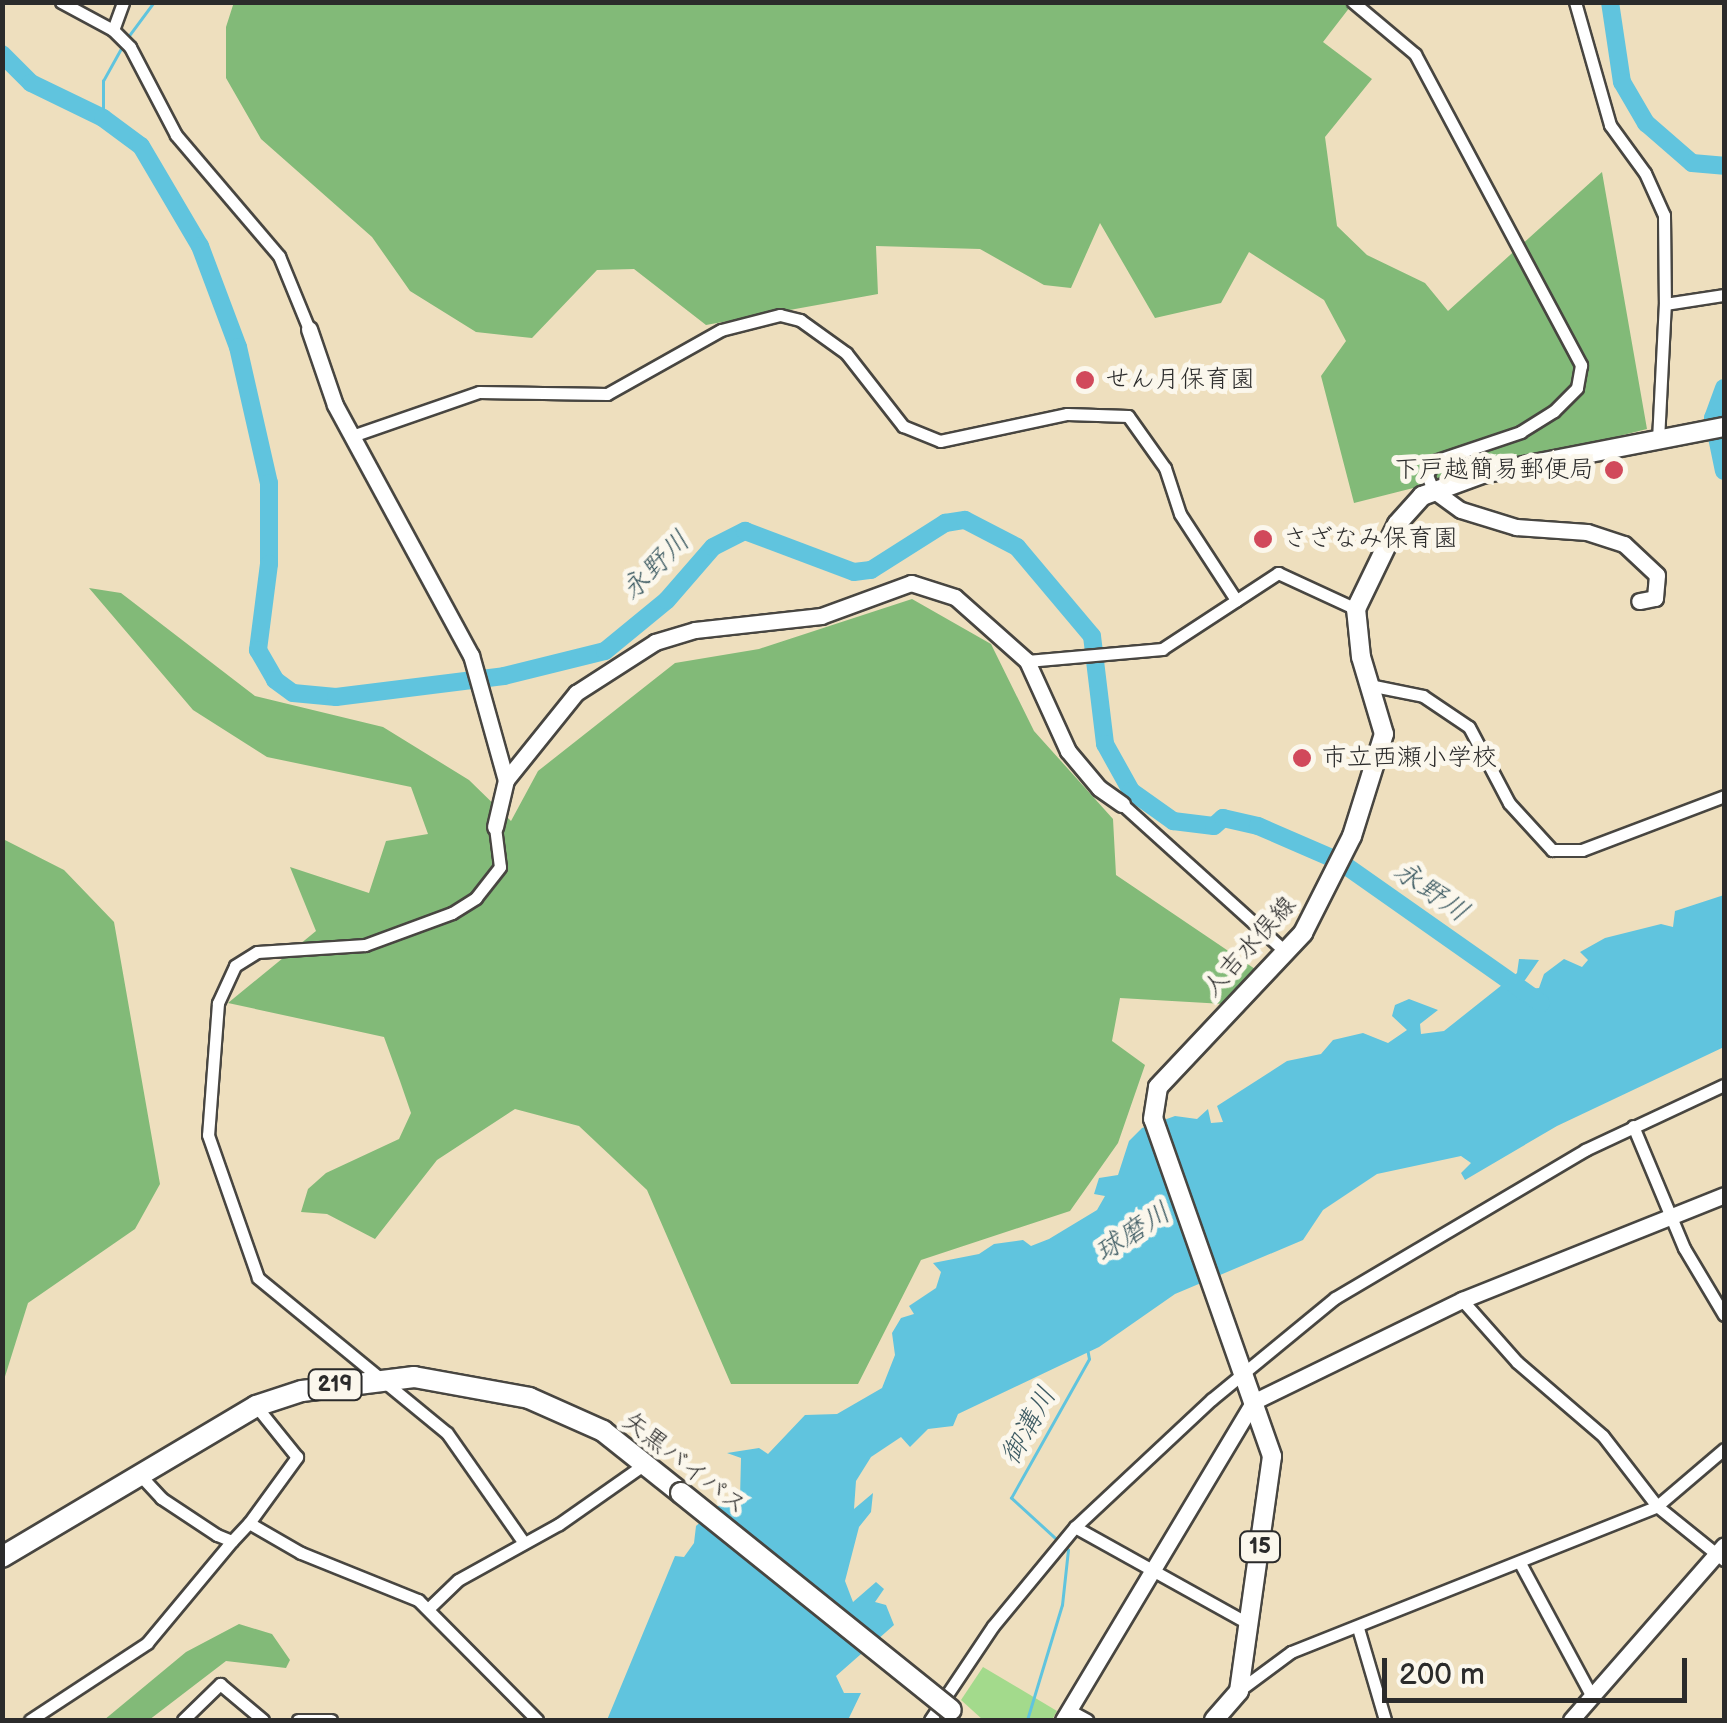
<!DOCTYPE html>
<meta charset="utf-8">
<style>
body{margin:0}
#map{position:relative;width:1727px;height:1723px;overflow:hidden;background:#eedfbe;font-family:"Balsamiq Sans","Klee One",sans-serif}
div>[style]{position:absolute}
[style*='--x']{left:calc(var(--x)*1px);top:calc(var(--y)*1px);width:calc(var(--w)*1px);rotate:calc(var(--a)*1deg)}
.green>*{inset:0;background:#a3da8c}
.forest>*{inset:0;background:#82ba78}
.water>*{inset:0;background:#60c4de}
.stream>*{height:2.5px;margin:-1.25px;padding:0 1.25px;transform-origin:1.25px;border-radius:1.25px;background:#60c4de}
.river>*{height:18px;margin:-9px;padding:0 9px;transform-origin:9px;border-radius:9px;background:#60c4de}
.roads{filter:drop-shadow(2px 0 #484641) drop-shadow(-2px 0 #484641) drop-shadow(0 2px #484641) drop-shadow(0 -2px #484641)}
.minor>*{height:11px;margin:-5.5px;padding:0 5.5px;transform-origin:5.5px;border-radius:5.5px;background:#fff}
.tertiary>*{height:15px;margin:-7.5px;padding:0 7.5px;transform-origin:7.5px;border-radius:7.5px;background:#fff}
.primary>*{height:18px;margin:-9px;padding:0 9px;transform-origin:9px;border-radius:9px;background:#fff}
.trunk>*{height:20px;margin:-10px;padding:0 10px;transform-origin:10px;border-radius:10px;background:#fff}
.bridges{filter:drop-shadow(2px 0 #484641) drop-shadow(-2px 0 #484641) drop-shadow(0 2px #484641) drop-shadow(0 -2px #484641)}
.trunk-bridge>*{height:20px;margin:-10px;padding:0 10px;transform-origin:10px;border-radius:10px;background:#fff}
.dots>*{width:28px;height:28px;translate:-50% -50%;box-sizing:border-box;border:5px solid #fbf7ec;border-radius:50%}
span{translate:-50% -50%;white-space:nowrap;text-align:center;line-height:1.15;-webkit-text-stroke:10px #fbf7ec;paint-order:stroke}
.shield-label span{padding:2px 8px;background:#fbf7ec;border:2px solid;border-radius:8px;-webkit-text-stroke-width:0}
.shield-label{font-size:22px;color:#2b2b2b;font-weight:700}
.poi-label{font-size:25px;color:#2b2b2b}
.left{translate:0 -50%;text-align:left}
.right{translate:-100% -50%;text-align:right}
.street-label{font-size:25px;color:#2b2b2b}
.water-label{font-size:28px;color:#3b5961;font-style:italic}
.frame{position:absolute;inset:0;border:5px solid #2b2b2b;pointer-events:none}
.scale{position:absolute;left:1382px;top:1658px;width:305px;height:45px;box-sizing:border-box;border:5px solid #2b2b2b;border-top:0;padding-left:12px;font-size:30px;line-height:35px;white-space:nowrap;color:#2b2b2b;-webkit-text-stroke:8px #fbf7ec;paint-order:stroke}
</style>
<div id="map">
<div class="green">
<div style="clip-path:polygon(983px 1667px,1057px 1711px,1052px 1720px,983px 1720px,961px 1700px)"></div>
</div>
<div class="forest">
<div style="clip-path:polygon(234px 2px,1342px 3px,1350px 7px,1323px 42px,1372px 79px,1325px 137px,1337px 226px,1367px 255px,1425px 283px,1448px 311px,1602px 172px,1647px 429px,1354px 503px,1321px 376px,1346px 341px,1324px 300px,1249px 252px,1221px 303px,1155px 318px,1100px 223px,1071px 288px,1044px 285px,980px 249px,876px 246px,878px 294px,706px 325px,634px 269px,597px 270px,532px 338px,476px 332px,410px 291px,372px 237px,261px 139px,226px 78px,226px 27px)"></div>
<div style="clip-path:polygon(89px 588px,121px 593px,255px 696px,383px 727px,469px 780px,511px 821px,538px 771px,675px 663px,759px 649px,912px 599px,991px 644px,1034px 731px,1113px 819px,1116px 875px,1255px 969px,1224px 1004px,1120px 998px,1112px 1041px,1145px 1065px,1118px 1143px,1070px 1211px,921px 1260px,858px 1384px,731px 1384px,647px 1190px,579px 1126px,515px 1109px,437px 1160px,375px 1239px,327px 1214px,301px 1212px,308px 1189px,326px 1173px,399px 1139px,411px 1113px,400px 1081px,384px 1037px,228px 1003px,316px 931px,290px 867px,369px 893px,386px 841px,428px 834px,411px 787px,267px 757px,193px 710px)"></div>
<div style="clip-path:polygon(3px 839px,64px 870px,114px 922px,160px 1184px,135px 1229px,28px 1303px,3px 1383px)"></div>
<div style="clip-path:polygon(239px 1624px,272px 1634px,290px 1660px,286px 1668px,226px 1661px,149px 1720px,104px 1720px,186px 1652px)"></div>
</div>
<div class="water">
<div style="clip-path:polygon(1724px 895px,1724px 1047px,1557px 1126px,1465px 1180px,1461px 1173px,1471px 1163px,1461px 1156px,1377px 1174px,1323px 1210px,1303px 1240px,1175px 1294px,1099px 1347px,958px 1414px,953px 1426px,928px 1429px,910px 1447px,901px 1437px,871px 1457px,856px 1481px,854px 1509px,873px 1493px,871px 1512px,859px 1527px,845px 1581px,853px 1602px,876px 1582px,884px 1589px,875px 1602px,886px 1605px,894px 1625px,836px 1676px,844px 1693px,861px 1693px,848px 1720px,607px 1720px,675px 1556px,684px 1557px,694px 1543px,696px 1526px,724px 1501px,740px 1498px,741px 1458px,727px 1453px,759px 1448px,768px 1454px,805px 1415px,837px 1414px,882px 1388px,895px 1355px,892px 1333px,901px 1318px,914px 1314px,909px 1306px,936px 1288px,941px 1272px,933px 1263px,979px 1254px,994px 1244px,1023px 1240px,1031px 1246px,1049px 1239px,1097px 1210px,1105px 1196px,1094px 1194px,1099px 1178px,1118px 1175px,1129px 1141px,1142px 1128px,1175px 1116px,1197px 1119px,1208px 1109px,1211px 1123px,1223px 1122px,1217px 1106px,1287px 1061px,1321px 1054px,1333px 1040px,1363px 1033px,1388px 1043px,1407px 1030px,1392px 1016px,1395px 1005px,1409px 999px,1438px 1010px,1420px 1024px,1421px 1034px,1444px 1031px,1517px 973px,1519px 959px,1539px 960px,1518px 990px,1539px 988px,1544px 974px,1564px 959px,1582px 967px,1588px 960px,1580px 952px,1605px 938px,1661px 924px,1673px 927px,1675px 911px)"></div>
</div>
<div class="stream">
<div style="--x:128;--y:37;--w:44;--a:-53.4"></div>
<div style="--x:103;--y:118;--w:37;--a:-90"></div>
<div style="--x:103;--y:81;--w:38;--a:-61"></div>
<div style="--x:1057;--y:1540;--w:62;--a:-137.6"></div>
<div style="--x:1011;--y:1498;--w:159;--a:-60.7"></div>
<div style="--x:1089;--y:1359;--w:10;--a:-101"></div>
<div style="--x:1027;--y:1720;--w:120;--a:-73.1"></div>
<div style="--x:1062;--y:1605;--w:55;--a:-83.8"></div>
<div style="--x:1068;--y:1550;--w:7;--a:-135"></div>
</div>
<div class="river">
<div style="--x:1610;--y:2;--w:81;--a:81.5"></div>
<div style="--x:1622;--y:82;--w:48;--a:59.7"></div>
<div style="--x:1646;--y:123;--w:61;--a:41"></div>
<div style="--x:1692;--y:163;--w:32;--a:5"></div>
<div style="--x:2;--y:54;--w:41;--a:45"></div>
<div style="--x:31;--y:83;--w:80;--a:25.9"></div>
<div style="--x:103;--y:118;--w:47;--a:36.4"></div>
<div style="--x:141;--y:146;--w:116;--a:59.5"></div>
<div style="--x:200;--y:246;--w:108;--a:69.4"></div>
<div style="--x:238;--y:347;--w:139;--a:77.2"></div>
<div style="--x:269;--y:483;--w:81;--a:90"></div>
<div style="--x:269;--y:564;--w:87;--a:97.3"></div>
<div style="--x:258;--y:650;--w:34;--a:60"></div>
<div style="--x:275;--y:680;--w:22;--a:36"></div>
<div style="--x:293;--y:693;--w:43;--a:5.3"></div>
<div style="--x:336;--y:697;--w:169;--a:-7.1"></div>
<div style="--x:504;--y:676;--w:104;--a:-13.9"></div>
<div style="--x:605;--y:651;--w:80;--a:-39.4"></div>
<div style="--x:667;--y:600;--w:70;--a:-49"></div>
<div style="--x:713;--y:547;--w:36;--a:-27"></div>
<div style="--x:745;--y:531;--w:116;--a:20.6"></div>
<div style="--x:854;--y:572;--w:17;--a:-7"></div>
<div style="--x:871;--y:570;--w:88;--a:-32.4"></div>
<div style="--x:945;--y:523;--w:20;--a:-9"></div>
<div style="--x:965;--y:520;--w:59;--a:27.4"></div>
<div style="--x:1017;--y:547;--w:116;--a:49.9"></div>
<div style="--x:1092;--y:636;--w:109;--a:83.1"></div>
<div style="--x:1105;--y:744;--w:54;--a:61"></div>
<div style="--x:1131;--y:791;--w:52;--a:35.5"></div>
<div style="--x:1173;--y:821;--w:41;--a:7"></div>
<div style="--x:1214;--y:826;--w:12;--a:-42"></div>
<div style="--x:1223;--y:818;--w:36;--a:13"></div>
<div style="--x:1258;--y:826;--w:88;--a:23.4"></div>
<div style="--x:1339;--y:861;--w:247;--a:35.1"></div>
<div style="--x:1724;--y:388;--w:32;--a:110"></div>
<div style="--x:1713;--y:418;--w:54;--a:78.3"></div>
</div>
<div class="roads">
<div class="minor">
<div style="--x:61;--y:2;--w:59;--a:28.3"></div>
<div style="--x:113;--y:30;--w:24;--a:45"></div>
<div style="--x:130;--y:47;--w:99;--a:62.4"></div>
<div style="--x:176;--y:135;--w:159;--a:49.6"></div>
<div style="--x:279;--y:256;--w:79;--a:67.7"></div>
<div style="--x:1353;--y:2;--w:81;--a:40"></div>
<div style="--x:1415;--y:54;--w:353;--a:61.9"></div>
<div style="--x:1581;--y:365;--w:23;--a:100"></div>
<div style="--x:1577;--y:388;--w:33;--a:135"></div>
<div style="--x:1554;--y:411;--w:39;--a:148"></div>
<div style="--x:1521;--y:432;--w:91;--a:161.4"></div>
<div style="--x:1435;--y:461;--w:16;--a:120"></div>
<div style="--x:1427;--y:475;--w:16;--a:68"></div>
<div style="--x:1575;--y:2;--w:128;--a:74.1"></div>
<div style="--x:1610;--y:125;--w:59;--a:53.9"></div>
<div style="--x:1645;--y:173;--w:46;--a:65.7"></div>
<div style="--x:1664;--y:215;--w:89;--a:89.4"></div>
<div style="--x:113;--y:30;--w:30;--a:-70"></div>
<div style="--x:352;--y:436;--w:134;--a:-19.1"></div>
<div style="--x:479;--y:392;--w:128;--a:0.9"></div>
<div style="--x:607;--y:394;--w:131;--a:-29.3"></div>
<div style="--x:721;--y:330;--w:61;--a:-14.3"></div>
<div style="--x:780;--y:315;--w:21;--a:14"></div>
<div style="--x:800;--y:320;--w:57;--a:35.7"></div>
<div style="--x:846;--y:353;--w:93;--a:52"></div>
<div style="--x:903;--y:426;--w:40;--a:22"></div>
<div style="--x:940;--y:441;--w:130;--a:-12"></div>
<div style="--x:1067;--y:414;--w:61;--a:1.9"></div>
<div style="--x:1128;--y:416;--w:64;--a:54.6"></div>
<div style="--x:1165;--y:468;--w:48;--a:71.9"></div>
<div style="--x:1180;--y:514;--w:103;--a:56.9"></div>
<div style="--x:1658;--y:440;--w:136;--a:-87.1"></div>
<div style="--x:1665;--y:304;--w:60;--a:-8.7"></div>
<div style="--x:1027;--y:661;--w:136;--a:-5.1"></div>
<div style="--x:1162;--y:649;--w:139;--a:-33.2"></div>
<div style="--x:1278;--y:573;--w:86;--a:24.8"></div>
<div style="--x:1374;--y:686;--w:50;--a:11.5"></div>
<div style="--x:1423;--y:696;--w:55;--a:34"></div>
<div style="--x:1469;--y:727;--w:86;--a:62.2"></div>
<div style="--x:1509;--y:803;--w:64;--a:47.5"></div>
<div style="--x:1552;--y:850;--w:30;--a:0"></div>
<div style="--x:1582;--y:850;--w:152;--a:-20.8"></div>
<div style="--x:1122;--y:804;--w:221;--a:42.1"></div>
<div style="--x:495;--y:827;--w:40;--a:82.9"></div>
<div style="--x:500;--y:867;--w:39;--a:128"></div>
<div style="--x:476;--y:898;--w:28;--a:148"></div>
<div style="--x:452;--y:913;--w:93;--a:159.8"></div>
<div style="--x:365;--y:945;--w:108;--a:176.3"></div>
<div style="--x:257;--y:952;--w:26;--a:148"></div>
<div style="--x:235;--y:966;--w:41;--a:114.7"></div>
<div style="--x:218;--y:1003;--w:132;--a:94.3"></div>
<div style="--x:208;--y:1135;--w:151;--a:70.7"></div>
<div style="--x:258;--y:1278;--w:244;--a:39.4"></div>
<div style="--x:447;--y:1433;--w:134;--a:55"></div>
<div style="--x:1633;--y:1126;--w:132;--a:67.3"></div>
<div style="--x:1684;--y:1248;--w:78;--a:59.2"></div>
<div style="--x:1462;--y:1300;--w:83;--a:48.4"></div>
<div style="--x:1517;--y:1362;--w:113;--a:40.7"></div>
<div style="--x:1603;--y:1436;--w:88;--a:52.4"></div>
<div style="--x:1657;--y:1506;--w:86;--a:38.9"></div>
<div style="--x:139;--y:1474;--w:33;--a:47"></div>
<div style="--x:161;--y:1498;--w:67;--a:33.5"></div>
<div style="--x:217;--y:1535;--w:16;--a:22"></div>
<div style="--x:232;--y:1541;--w:25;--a:-47"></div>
<div style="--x:249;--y:1523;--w:60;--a:30"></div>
<div style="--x:301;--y:1553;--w:126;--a:21.9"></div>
<div style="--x:418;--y:1600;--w:169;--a:45.2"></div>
<div style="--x:249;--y:1523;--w:82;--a:-54"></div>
<div style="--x:297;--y:1457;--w:65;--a:-128.8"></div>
<div style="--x:1075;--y:1527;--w:199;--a:29.1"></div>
<div style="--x:1520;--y:1563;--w:150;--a:61.7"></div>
<div style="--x:429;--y:1608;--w:40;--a:-44"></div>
<div style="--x:458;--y:1580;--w:115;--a:-29"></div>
<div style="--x:559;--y:1524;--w:106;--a:-35"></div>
<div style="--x:1358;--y:1628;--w:96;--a:73.6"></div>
<div style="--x:1241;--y:1689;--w:62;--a:-36.5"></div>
<div style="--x:1291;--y:1652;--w:394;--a:-21.7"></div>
<div style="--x:1657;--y:1506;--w:88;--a:-40.4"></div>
<div style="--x:1069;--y:1710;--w:21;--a:29"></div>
<div style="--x:30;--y:1720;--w:140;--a:-33.3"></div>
<div style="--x:147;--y:1643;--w:133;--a:-50.2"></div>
<div style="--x:183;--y:1720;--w:52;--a:-44.2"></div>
<div style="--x:220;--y:1684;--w:56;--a:39.9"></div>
<div style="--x:298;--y:1720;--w:33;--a:0"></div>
<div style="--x:930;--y:1720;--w:113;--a:-56.2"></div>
<div style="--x:993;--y:1626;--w:129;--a:-50.4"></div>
<div style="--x:1075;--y:1527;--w:187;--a:-43.1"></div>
<div style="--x:1212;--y:1399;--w:159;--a:-39.4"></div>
<div style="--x:1335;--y:1298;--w:291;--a:-30.6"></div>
<div style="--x:1585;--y:1150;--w:153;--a:-25.1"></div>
</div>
<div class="tertiary">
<div style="--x:309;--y:329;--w:80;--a:71.1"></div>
<div style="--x:335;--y:405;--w:285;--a:61.5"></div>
<div style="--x:471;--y:655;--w:130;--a:74.4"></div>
<div style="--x:506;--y:780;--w:48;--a:103.2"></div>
<div style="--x:1433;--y:490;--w:34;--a:36"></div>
<div style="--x:1461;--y:510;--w:58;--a:17.2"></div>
<div style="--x:1516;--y:527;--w:71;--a:4"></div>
<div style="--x:1587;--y:532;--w:39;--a:18"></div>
<div style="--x:1624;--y:544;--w:45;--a:43.2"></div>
<div style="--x:1657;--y:575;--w:23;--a:95"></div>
<div style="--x:1655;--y:598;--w:16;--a:169"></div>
<div style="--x:506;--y:780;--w:112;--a:-51.2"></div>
<div style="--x:576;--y:693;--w:94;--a:-32.8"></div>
<div style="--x:655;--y:642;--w:42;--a:-16.7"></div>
<div style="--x:695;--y:630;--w:127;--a:-6.3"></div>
<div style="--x:821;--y:616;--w:96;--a:-20.1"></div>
<div style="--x:911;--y:583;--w:46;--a:17.7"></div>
<div style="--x:955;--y:597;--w:96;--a:41.6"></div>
<div style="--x:1027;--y:661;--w:99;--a:65.5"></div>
<div style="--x:1068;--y:751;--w:48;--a:50"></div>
<div style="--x:1099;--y:788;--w:28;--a:35"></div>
<div style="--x:1063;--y:1720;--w:370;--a:-59.1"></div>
<div style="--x:1253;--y:1402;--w:233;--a:-26"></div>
<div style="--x:1462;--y:1300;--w:282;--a:-21.8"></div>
<div style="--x:1571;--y:1720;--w:232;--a:-48.8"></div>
</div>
<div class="primary">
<div style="--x:1214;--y:1720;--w:38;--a:-49"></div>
<div style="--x:1239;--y:1691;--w:237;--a:-82"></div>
<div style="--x:1272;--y:1456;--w:357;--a:-109.4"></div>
<div style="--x:1153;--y:1119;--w:32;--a:-81"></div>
<div style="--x:1158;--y:1087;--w:212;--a:-46.7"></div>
<div style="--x:1303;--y:933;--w:109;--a:-63.2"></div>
<div style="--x:1352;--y:836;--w:107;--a:-72.6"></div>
<div style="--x:1384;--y:734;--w:80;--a:-106.6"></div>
<div style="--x:1361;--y:657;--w:48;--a:-95.9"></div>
<div style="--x:1356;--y:609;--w:94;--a:-64.2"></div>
<div style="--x:1397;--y:524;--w:38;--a:-48"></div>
<div style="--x:1422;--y:496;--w:64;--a:-20.1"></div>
<div style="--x:1482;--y:474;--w:247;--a:-11"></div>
</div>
<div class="trunk">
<div style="--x:2;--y:1557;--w:295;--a:-30.7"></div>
<div style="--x:256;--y:1406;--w:48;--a:-18.1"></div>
<div style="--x:302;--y:1391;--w:113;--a:-7.1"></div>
<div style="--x:414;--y:1377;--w:117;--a:10.3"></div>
<div style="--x:529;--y:1398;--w:81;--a:24"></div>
<div style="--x:603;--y:1431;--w:100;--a:38.5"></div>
</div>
</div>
<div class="bridges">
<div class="trunk-bridge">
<div style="--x:681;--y:1493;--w:346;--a:38.8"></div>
</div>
</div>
<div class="dots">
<div style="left:1085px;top:380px;background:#d1495b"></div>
<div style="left:1614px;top:470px;background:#d1495b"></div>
<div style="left:1263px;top:539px;background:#d1495b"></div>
<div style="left:1302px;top:758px;background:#d1495b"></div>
</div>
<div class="shield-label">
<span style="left:335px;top:1385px">219</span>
<span style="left:1260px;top:1547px">15</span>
</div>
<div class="poi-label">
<span class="left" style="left:1105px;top:380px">せん月保育園</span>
<span class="right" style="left:1594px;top:470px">下戸越簡易郵便局</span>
<span class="left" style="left:1283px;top:539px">さざなみ保育園</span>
<span class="left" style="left:1322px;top:758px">市立西瀬小学校</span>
</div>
<div class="street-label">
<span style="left:1250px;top:947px;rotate:-48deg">人吉水俣線</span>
<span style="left:684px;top:1464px;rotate:38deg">矢黒バイパス</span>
</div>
<div class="water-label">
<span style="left:656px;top:566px;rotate:-45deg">永野川</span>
<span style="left:1431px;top:892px;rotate:35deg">永野川</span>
<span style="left:1133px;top:1233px;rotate:-33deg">球磨川</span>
<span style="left:1029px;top:1426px;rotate:-61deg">御溝川</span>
</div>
<div class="frame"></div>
<div class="scale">200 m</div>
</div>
